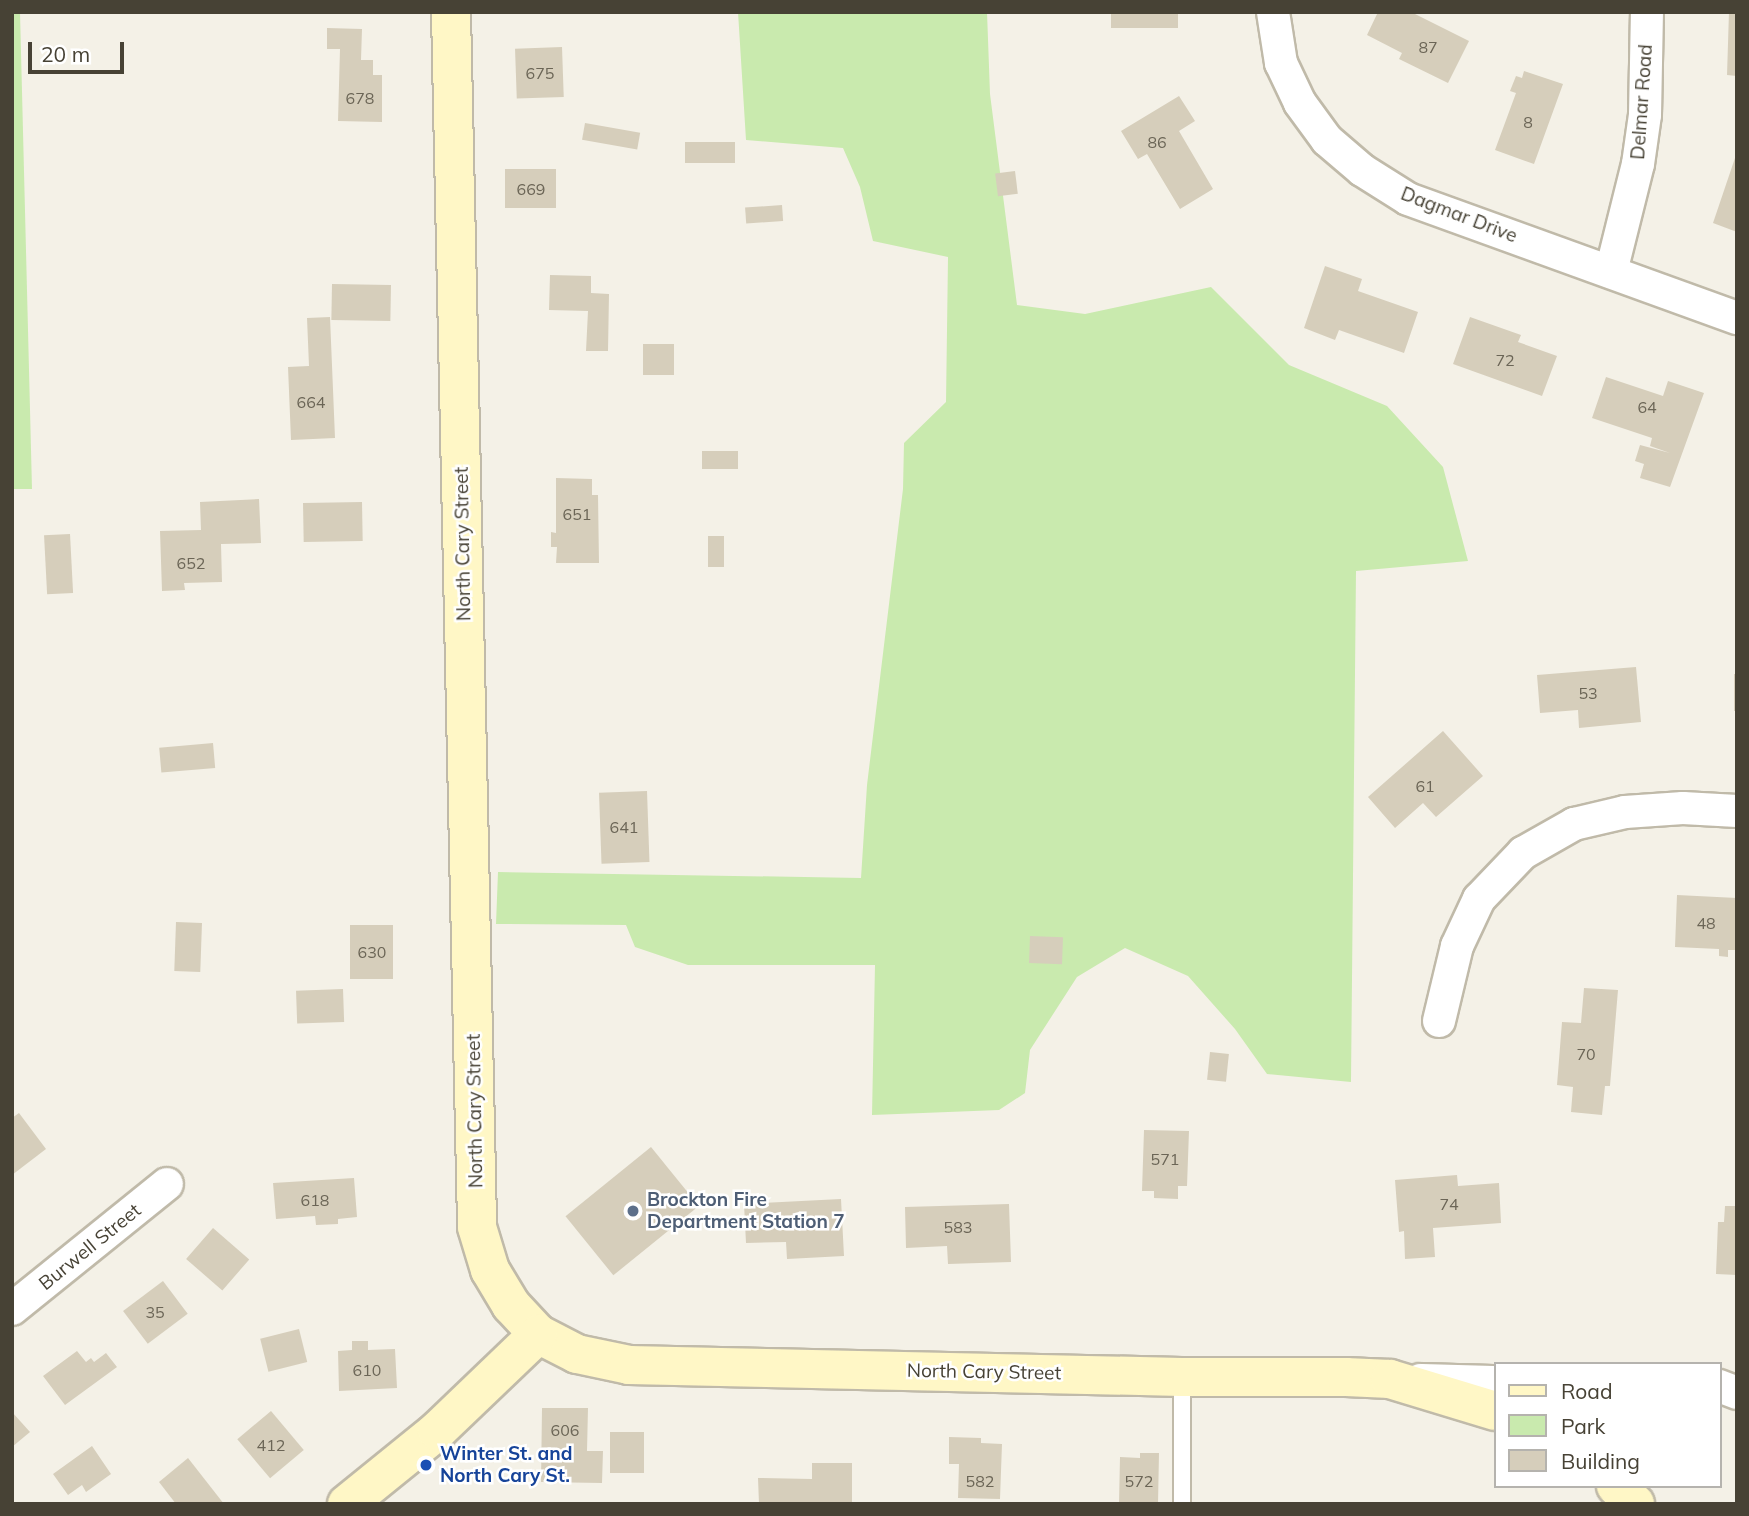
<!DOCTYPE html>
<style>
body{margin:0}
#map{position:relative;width:1749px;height:1516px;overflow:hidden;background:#f4f1e7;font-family:Mulish,sans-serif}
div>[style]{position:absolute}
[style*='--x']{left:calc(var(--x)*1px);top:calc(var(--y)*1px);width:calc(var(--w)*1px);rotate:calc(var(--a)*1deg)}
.green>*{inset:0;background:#c9eaae}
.building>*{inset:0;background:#d6cebb;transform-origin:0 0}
.roads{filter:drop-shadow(2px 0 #c0baa9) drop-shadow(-2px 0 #c0baa9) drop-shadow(0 2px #c0baa9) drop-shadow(0 -2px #c0baa9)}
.lane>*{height:16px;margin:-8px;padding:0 8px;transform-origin:8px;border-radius:8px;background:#fff}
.street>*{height:32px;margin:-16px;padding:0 16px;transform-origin:16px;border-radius:16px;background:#fff}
.secondary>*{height:38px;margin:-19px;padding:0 19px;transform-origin:19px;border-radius:19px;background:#fff7c6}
.dots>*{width:19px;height:19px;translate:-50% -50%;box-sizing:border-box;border:4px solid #fff;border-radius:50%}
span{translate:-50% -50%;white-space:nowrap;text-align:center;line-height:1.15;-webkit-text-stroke:5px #fff;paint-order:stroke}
.number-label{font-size:16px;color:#6b6556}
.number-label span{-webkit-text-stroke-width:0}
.street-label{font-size:19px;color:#474235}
.service-label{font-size:19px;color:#4e5e75;font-weight:700}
.left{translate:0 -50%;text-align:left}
.transit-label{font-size:19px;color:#164399;font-weight:700}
.frame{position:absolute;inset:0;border:14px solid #474235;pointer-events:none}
.legend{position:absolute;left:1494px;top:1362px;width:228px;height:126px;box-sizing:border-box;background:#fff;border:2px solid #b5b3ae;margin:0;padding:9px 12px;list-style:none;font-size:21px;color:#474235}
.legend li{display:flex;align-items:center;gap:14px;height:35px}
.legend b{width:35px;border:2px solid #b5b3ae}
.scale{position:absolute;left:28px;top:42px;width:96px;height:32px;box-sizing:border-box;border:4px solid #474235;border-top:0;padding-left:9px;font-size:21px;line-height:24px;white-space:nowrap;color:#474235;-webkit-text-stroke:5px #fff;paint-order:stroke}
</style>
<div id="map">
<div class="green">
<div style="clip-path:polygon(12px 12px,20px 12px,32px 489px,12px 489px)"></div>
<div style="clip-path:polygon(738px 12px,987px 12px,990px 94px,1017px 305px,1085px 314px,1211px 287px,1289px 365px,1387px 406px,1443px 467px,1468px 561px,1356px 571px,1351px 1082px,1267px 1074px,1235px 1029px,1188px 976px,1125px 948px,1077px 977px,1030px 1050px,1025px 1093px,999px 1110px,872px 1115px,875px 965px,688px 965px,635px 947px,626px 925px,496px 924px,498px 872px,861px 878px,867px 785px,903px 489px,904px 443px,946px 402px,948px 257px,873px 241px,860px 187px,843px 148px,746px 140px)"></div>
</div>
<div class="building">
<div style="left:1111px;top:12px;width:67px;height:16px"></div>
<div style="clip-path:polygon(1378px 12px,1411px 12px,1469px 41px,1448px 83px,1399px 59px,1402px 53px,1367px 35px)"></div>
<div style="clip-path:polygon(1729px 12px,1737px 12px,1737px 76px,1727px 75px)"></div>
<div style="clip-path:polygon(327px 28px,362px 29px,361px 60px,373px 60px,373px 75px,382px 75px,382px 122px,338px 121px,340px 49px,327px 49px)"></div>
<div style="left:562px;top:47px;width:50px;height:47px;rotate:88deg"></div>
<div style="clip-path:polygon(1524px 71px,1563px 84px,1534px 164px,1495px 150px,1516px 93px,1510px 91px,1516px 76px,1522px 78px)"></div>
<div style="clip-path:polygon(1179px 96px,1195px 121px,1179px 131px,1213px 189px,1180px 209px,1147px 154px,1138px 159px,1121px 131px)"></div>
<div style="left:585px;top:123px;width:56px;height:17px;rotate:10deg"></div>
<div style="left:735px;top:142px;width:21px;height:50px;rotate:90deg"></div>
<div style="clip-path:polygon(1736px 155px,1737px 156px,1737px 232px,1713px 223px)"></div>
<div style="left:556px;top:169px;width:39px;height:51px;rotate:90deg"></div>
<div style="left:1015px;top:171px;width:23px;height:20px;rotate:83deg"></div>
<div style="left:782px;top:205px;width:16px;height:37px;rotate:86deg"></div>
<div style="clip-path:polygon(1325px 266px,1362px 279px,1358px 291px,1418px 312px,1404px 353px,1339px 330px,1335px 340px,1304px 328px)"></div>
<div style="clip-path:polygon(550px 275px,591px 276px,591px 293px,609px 294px,608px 351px,586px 351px,588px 311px,549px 310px)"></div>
<div style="left:332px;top:284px;width:59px;height:36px;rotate:1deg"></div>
<div style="clip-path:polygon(330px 317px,335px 438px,291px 440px,288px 367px,309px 366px,307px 318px)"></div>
<div style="clip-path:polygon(1470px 317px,1521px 335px,1518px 342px,1557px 356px,1542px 396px,1453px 364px)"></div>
<div style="left:674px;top:344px;width:31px;height:31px;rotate:90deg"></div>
<div style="clip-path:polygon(1606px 377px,1663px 396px,1668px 381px,1704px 393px,1670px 487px,1640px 478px,1644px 464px,1635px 461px,1640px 445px,1670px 453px,1650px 446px,1652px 438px,1592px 418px)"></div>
<div style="left:738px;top:451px;width:18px;height:36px;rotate:90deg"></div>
<div style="clip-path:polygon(556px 478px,592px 479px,592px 495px,598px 495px,599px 563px,556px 563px,557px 547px,551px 547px,551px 532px,556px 533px)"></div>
<div style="clip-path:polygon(259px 499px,261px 543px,221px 544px,222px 582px,184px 583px,185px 590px,162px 591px,160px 531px,201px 530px,200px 502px)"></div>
<div style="left:362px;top:502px;width:39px;height:59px;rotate:89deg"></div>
<div style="left:70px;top:534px;width:59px;height:26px;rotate:87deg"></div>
<div style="left:708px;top:536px;width:16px;height:31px"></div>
<div style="clip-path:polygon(1636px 667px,1641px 722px,1579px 728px,1578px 710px,1540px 713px,1537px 675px)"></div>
<div style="left:1734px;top:674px;width:3px;height:37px"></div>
<div style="clip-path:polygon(1443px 731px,1483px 776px,1436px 817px,1423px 803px,1395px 828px,1368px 797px)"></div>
<div style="left:213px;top:743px;width:25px;height:54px;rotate:85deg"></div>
<div style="left:647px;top:791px;width:71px;height:48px;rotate:88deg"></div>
<div style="clip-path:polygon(1677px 895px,1737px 898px,1737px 950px,1728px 950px,1728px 957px,1719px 956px,1719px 949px,1675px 947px)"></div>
<div style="left:176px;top:922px;width:26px;height:49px;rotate:2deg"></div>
<div style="left:393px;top:925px;width:54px;height:43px;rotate:90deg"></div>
<div style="left:1030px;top:936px;width:33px;height:27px;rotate:2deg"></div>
<div style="clip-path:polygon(1584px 988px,1618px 990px,1610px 1086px,1605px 1086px,1602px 1115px,1571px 1112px,1573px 1087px,1557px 1085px,1562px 1022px,1581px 1023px)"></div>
<div style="left:343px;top:989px;width:33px;height:47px;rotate:88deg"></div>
<div style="left:1210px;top:1052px;width:19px;height:28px;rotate:6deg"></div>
<div style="clip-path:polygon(19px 1113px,46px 1149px,12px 1175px,12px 1118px)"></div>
<div style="clip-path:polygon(1144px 1130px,1189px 1131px,1187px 1186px,1178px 1186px,1178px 1199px,1154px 1198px,1154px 1191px,1142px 1191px)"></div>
<div style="left:651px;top:1147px;width:76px;height:110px;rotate:51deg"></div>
<div style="clip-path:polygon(1457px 1175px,1458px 1186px,1499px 1183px,1501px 1223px,1433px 1228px,1435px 1257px,1405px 1259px,1404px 1231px,1399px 1232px,1395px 1180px)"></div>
<div style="clip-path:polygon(354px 1178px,357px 1217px,338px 1219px,338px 1224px,316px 1225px,315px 1216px,276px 1219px,273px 1183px)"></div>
<div style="clip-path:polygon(841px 1199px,844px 1256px,787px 1259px,786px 1242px,746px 1243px,744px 1204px)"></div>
<div style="clip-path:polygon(1009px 1204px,1011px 1262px,948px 1264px,947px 1246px,906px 1248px,905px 1207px)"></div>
<div style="clip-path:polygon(1725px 1206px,1737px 1206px,1737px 1275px,1716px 1274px,1718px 1222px,1724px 1222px)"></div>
<div style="left:213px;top:1228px;width:48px;height:41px;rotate:41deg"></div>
<div style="left:163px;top:1281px;width:41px;height:50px;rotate:53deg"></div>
<div style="left:299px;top:1329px;width:34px;height:40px;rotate:76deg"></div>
<div style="clip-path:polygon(352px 1341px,368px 1341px,368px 1350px,395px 1349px,397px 1388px,339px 1391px,338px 1351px,352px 1350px)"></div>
<div style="clip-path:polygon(77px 1351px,86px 1362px,91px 1358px,94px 1362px,106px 1353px,117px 1367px,65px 1405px,43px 1376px)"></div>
<div style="clip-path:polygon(542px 1408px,588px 1408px,587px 1451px,603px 1451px,602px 1483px,541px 1482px)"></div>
<div style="left:271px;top:1411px;width:51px;height:44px;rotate:50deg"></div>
<div style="clip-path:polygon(12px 1412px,30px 1432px,12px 1447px)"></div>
<div style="left:610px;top:1432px;width:34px;height:41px"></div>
<div style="clip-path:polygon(949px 1437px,981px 1438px,981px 1443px,1002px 1444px,1000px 1499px,958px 1498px,959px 1464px,949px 1464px)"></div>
<div style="clip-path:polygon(92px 1446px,111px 1474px,86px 1492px,82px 1485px,68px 1495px,53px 1474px)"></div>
<div style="clip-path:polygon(1140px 1453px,1159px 1453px,1158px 1504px,1119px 1504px,1120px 1457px,1140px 1458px)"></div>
<div style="clip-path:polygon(188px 1458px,224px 1504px,176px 1504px,159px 1482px)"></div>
<div style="clip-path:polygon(812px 1463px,852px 1463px,852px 1504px,759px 1504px,758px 1478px,812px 1479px)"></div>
</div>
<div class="roads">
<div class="lane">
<div style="--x:1182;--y:1377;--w:127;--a:90"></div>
</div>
<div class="street">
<div style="--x:1273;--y:12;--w:52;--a:81.1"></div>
<div style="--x:1281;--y:63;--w:44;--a:64.6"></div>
<div style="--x:1300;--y:103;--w:46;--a:53.9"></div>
<div style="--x:1327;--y:140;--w:46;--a:40.6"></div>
<div style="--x:1362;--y:170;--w:54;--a:32.2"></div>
<div style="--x:1408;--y:199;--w:350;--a:19.9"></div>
<div style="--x:1611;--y:272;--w:111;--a:-76"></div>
<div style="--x:1638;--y:164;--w:49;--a:-81.9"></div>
<div style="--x:1645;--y:115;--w:103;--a:-88.9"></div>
<div style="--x:1439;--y:1021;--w:77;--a:-76.5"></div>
<div style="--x:1457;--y:946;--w:52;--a:-64.9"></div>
<div style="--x:1479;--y:899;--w:64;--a:-46.3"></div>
<div style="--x:1523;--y:853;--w:59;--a:-29.6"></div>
<div style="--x:1574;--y:824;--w:52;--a:-13.2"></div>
<div style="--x:1625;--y:812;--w:58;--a:-3.9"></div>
<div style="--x:1683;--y:808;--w:54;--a:3.2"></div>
<div style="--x:12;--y:1309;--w:199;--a:-38.9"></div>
<div style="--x:1420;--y:1380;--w:75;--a:1.5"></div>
<div style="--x:1719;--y:1386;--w:19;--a:21"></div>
</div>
<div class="secondary">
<div style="--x:451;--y:12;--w:1215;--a:88.77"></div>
<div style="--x:477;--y:1227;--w:45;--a:73.2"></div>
<div style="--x:490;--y:1270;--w:41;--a:59"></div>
<div style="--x:511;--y:1305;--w:40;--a:47"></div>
<div style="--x:538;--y:1334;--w:44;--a:27.1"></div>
<div style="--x:577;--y:1354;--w:53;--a:11.9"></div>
<div style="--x:629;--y:1365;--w:553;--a:1.24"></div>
<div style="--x:1182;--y:1377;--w:164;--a:0"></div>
<div style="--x:1346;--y:1377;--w:44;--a:2.6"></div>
<div style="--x:1390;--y:1379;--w:110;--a:16.9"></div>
<div style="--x:1616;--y:1486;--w:26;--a:43"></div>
<div style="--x:347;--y:1504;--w:116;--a:-39"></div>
<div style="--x:437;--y:1431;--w:140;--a:-43.8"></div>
</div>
</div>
<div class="dots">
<div style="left:633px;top:1211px;background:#5c6f8a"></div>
<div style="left:426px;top:1465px;background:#1a4fb4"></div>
</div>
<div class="number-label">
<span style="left:1428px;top:47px">87</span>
<span style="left:540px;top:73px">675</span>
<span style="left:360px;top:98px">678</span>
<span style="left:1528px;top:122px">8</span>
<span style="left:1157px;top:142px">86</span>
<span style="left:531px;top:189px">669</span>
<span style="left:1505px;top:360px">72</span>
<span style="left:311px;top:402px">664</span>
<span style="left:1647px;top:407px">64</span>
<span style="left:577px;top:514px">651</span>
<span style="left:191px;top:563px">652</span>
<span style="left:1588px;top:693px">53</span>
<span style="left:1425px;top:786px">61</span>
<span style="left:624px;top:827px">641</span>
<span style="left:1706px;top:923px">48</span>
<span style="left:372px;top:952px">630</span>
<span style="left:1586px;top:1054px">70</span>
<span style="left:1165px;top:1159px">571</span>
<span style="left:315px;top:1200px">618</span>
<span style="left:1449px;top:1204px">74</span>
<span style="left:958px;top:1227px">583</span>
<span style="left:155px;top:1312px">35</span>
<span style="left:367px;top:1370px">610</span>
<span style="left:565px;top:1430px">606</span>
<span style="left:271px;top:1445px">412</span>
<span style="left:980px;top:1481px">582</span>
<span style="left:1139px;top:1481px">572</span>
</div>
<div class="street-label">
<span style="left:1642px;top:102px;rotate:-86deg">Delmar Road</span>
<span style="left:1459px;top:215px;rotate:21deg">Dagmar Drive</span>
<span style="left:463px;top:544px;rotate:-91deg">North Cary Street</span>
<span style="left:475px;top:1111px;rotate:-91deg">North Cary Street</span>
<span style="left:90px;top:1247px;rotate:-39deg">Burwell Street</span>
<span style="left:984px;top:1372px;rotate:1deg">North Cary Street</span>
</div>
<div class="service-label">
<span class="left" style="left:647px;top:1211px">Brockton Fire<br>Department Station 7</span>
</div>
<div class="transit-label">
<span class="left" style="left:440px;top:1465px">Winter St. and<br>North Cary St.</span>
</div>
<div class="frame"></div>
<ul class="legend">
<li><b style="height:9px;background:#fff7c6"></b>Road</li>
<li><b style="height:19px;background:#c9eaae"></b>Park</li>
<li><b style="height:19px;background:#d6cebb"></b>Building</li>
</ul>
<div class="scale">20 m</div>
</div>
